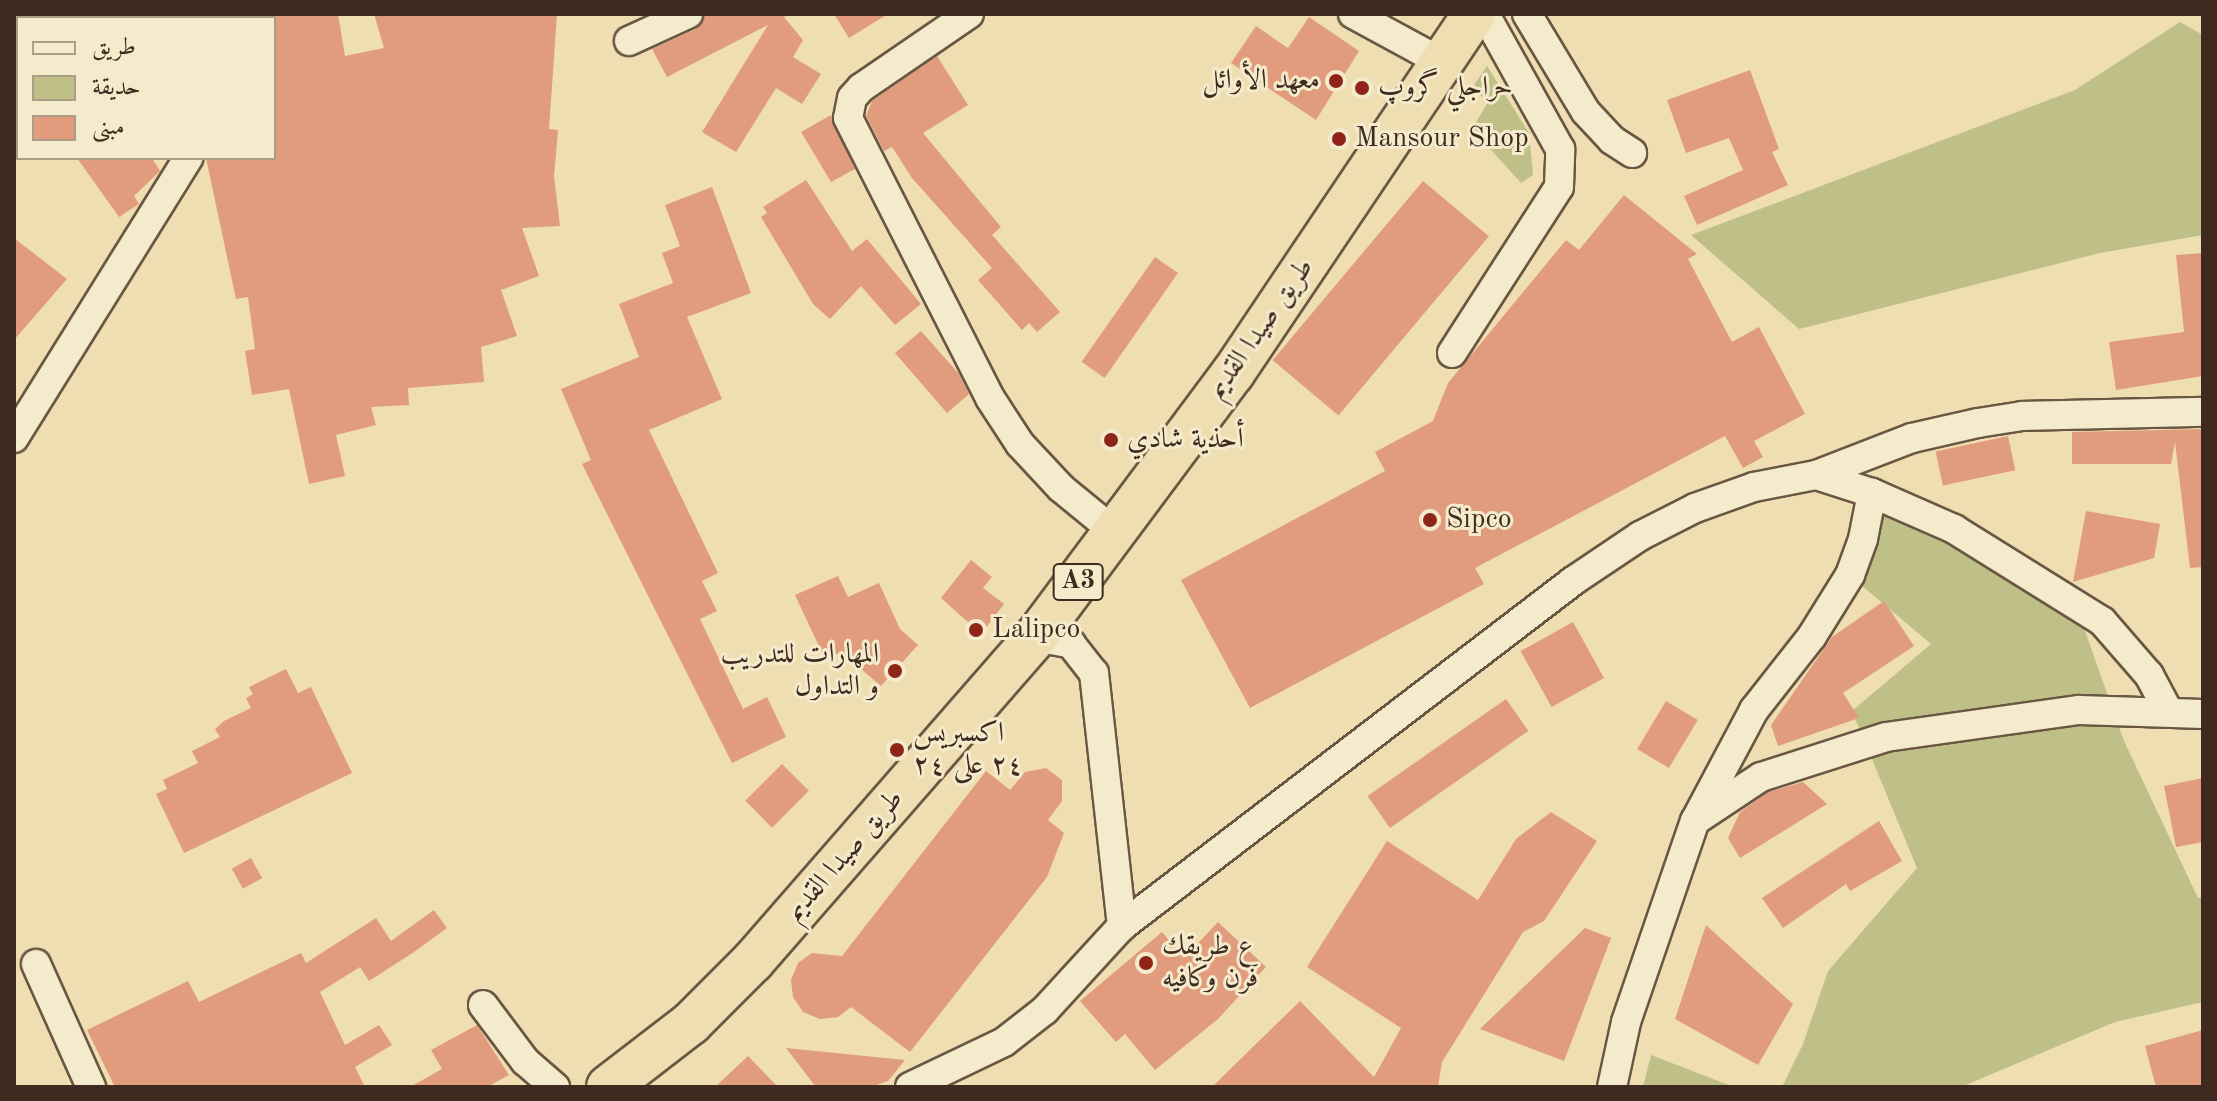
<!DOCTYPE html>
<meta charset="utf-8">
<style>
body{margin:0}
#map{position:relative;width:2217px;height:1101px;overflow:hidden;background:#eedeb1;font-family:"Old Standard TT",Amiri,serif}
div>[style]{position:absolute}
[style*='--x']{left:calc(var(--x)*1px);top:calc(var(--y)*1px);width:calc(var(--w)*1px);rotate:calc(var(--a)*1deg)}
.green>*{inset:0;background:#bec088}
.building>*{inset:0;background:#e19c7d;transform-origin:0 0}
.roads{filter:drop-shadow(2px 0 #6a5743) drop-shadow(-2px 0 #6a5743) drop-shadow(0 2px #6a5743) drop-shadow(0 -2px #6a5743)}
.minor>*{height:28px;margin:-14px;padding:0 14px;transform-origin:14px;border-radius:14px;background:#f4eacc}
.highway>*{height:42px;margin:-21px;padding:0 21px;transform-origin:21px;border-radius:21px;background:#eedeb1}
.dots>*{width:22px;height:22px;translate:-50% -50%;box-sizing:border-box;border:4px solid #f4eacc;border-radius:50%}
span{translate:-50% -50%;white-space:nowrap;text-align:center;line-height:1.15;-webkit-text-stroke:6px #f4eacc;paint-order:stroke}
.shield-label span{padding:2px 6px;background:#f4eacc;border:2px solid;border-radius:6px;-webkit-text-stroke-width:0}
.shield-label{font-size:26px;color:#3e2a1e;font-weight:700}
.poi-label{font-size:28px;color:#3e2a1e}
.right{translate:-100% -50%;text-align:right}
.left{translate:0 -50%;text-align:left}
.street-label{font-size:28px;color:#3e2a1e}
.frame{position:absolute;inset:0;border:16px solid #3e2a1e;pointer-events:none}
.legend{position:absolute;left:16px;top:16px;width:260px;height:144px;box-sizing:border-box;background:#f4eacc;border:2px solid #ab9d86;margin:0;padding:10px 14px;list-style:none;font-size:24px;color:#3e2a1e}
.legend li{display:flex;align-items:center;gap:16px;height:40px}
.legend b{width:40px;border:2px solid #ab9d86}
</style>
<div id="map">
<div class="green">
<div style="clip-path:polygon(2180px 22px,2203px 35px,2203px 235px,2100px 253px,1799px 329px,1691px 235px,2075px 90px)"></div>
<div style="clip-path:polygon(1487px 66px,1529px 133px,1533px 175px,1521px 183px,1472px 129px,1488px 102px,1472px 88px)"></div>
<div style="clip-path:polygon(1868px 495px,2079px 614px,2124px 741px,2198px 898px,2203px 897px,2203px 1002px,2115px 1022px,1961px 1087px,1782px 1087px,1803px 1044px,1828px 971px,1917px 868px,1852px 711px,1931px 644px,1854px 579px)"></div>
<div style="clip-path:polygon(1651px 1055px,1734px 1087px,1643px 1087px)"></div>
</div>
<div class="building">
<div style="clip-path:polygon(274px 14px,338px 14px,345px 56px,384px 48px,374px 14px,557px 14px,549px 129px,558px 130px,554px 176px,560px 226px,522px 228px,539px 276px,501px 290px,517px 336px,481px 347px,484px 382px,408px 388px,409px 405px,371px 407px,376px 425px,336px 435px,345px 476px,309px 484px,289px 389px,252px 395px,245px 351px,255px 349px,248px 297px,236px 299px,206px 158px,274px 158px)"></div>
<div style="clip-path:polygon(705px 14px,791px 14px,784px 17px,803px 40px,793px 57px,821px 74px,802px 104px,776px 88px,736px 152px,702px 132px,768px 25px,667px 77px,652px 49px,696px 29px)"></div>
<div style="clip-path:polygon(834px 14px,888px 14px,849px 38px)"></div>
<div style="clip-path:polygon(1309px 17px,1359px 51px,1316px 120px,1231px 63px,1256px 26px,1288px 48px)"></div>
<div style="clip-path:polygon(937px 56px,968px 105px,923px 133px,1001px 227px,992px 235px,1060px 312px,1037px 332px,1029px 323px,1022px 330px,978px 280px,992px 268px,912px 178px,892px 147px,884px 151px,866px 116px,872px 101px)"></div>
<div style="clip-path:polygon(1750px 70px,1779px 149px,1772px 152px,1788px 185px,1697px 225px,1684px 196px,1743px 170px,1729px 138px,1686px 153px,1667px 100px)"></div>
<div style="clip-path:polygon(831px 115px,855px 169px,831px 182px,801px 132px)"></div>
<div style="clip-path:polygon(77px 158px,152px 158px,160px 171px,134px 196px,139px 204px,119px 217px)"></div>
<div style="clip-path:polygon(806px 180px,852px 251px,867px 239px,921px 304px,895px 325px,861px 286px,830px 319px,813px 304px,761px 217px,767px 213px,763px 207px)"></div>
<div style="left:1423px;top:181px;width:86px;height:234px;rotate:40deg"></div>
<div style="clip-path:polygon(712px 187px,751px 293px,687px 317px,722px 399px,649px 430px,718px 573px,702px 581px,717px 611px,700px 619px,743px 709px,767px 697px,786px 737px,732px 763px,582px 464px,591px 460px,561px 389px,639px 357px,619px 304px,673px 283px,662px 253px,680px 246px,665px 205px)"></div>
<div style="clip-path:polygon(1624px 195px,1697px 254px,1688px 259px,1732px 342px,1759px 327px,1805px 414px,1754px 441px,1763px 457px,1743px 468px,1725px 436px,1475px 568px,1484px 584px,1250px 708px,1181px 580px,1385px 471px,1375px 452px,1433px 421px,1448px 383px,1566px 240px,1579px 250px)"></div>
<div style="clip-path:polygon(14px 238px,67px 279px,14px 340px)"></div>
<div style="clip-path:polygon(2203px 253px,2203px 376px,2116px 390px,2109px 342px,2184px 332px,2176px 255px)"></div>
<div style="left:1155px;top:257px;width:28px;height:128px;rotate:35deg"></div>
<div style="clip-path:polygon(921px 331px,959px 374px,969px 394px,947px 413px,895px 353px)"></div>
<div style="clip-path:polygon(2203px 429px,2203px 567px,2190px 568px,2175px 442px,2171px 464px,2072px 464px,2072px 432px)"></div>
<div style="left:2008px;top:436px;width:35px;height:74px;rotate:78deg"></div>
<div style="clip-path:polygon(2086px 511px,2160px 524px,2154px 558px,2073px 582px)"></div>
<div style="clip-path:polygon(971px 560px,992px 577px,983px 588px,1004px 604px,981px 634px,941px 598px)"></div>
<div style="clip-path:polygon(838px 576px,848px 597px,879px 583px,900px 629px,918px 645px,881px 686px,841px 652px,825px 659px,795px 595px)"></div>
<div style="clip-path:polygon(1884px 601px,1914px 646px,1843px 693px,1859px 718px,1778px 746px,1771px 725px,1832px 637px)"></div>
<div style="left:1573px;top:622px;width:64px;height:60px;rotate:61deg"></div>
<div style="clip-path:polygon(286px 669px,298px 693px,311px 687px,352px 773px,184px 853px,156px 794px,167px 789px,163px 780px,198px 763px,192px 751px,220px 737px,215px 729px,224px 721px,251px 708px,246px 698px,253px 694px,249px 687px)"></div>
<div style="left:1506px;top:699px;width:39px;height:169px;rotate:55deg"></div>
<div style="left:1666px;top:701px;width:37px;height:56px;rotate:31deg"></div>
<div style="left:782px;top:764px;width:38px;height:52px;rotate:45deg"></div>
<div style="clip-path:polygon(1046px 768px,1062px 780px,1062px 801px,1048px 820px,1064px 833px,1047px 877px,910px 1052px,851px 1007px,838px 1017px,820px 1019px,803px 1012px,793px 997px,791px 980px,798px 963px,812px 953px,842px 956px,986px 771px,1010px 790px,1025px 772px)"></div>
<div style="clip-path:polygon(2203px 778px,2203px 842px,2176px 847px,2164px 786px)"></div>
<div style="clip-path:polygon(1803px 782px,1827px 804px,1740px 858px,1728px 838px,1740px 812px,1768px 792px)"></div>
<div style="clip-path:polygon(1551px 812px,1597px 841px,1544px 921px,1523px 932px,1442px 1062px,1438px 1087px,1212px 1087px,1300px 1001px,1374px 1077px,1401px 1028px,1307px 967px,1387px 841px,1478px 900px,1516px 839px)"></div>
<div style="clip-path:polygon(1879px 821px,1902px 861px,1850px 891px,1846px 884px,1783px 928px,1762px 898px)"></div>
<div style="left:251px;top:858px;width:23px;height:22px;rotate:61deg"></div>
<div style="clip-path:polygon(434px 910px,447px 928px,414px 952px,369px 981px,360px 967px,320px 992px,345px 1045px,379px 1025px,392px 1045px,355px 1067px,365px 1087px,115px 1087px,87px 1030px,188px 981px,199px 1002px,301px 953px,306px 963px,376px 918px,391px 941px)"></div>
<div style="clip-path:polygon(1218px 922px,1266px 967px,1218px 1019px,1155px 1070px,1125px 1034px,1116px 1042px,1080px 1001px,1162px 932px,1184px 958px)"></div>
<div style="clip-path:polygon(1706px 925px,1793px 1004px,1758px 1065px,1675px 1019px)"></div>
<div style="clip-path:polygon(1585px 928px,1611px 938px,1564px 1061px,1480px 1029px)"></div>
<div style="clip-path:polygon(477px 1025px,509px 1075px,487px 1087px,410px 1087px,442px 1069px,431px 1050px)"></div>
<div style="clip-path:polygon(2203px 1030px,2203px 1087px,2156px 1087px,2145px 1046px)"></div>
<div style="clip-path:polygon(786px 1048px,905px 1060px,888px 1081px,871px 1087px,816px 1087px)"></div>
<div style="clip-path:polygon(748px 1056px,778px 1087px,715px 1087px)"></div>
</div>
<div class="roads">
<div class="minor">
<div style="--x:54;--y:14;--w:5;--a:53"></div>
<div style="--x:146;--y:14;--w:5;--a:53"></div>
<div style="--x:969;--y:14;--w:131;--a:145.6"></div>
<div style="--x:861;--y:88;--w:13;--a:132"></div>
<div style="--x:852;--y:98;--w:20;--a:101"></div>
<div style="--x:848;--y:118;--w:314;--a:63.1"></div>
<div style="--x:990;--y:398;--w:55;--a:56.9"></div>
<div style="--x:1020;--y:444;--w:60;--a:47"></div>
<div style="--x:1061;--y:488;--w:71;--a:39.3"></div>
<div style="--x:1353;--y:14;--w:105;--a:28.5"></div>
<div style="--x:1527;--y:14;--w:114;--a:59"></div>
<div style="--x:1586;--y:112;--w:38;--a:47"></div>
<div style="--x:1612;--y:140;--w:24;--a:33"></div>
<div style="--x:248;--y:18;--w:4;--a:-76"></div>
<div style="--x:629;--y:41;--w:65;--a:-24.6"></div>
<div style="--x:1452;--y:353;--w:197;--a:-57.2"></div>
<div style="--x:1559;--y:187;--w:38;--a:-88"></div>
<div style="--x:1560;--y:149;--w:154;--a:-119.1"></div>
<div style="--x:14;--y:438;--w:330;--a:-58.1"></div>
<div style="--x:1872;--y:493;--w:90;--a:23.7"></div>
<div style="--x:1954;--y:529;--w:174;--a:31.9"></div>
<div style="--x:2102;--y:621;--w:72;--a:49"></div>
<div style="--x:2149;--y:675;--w:40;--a:62"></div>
<div style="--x:1036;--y:637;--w:36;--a:11"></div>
<div style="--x:1071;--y:644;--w:37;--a:52"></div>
<div style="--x:1094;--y:673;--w:255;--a:83.7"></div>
<div style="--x:1696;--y:820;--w:78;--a:-33.5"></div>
<div style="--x:1761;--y:777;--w:131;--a:-17.7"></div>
<div style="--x:1886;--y:737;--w:195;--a:-8"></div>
<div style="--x:2079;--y:710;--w:124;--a:1.8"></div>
<div style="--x:36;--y:964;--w:135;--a:65.9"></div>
<div style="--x:483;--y:1005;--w:70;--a:53.1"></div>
<div style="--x:525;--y:1061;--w:40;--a:41"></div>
<div style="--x:910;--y:1087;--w:104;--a:-25.6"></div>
<div style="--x:1004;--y:1042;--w:52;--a:-38"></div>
<div style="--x:1045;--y:1010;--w:114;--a:-47.5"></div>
<div style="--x:1122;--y:926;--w:568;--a:-37.41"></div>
<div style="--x:1573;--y:581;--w:81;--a:-33.9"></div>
<div style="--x:1640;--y:536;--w:62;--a:-27"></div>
<div style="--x:1695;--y:508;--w:63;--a:-19.6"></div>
<div style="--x:1754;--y:487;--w:63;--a:-11"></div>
<div style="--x:1816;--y:475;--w:103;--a:-21.1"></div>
<div style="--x:1912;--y:438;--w:68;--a:-12.8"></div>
<div style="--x:1978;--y:423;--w:45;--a:-9"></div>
<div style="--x:2022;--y:416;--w:181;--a:-1.3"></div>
<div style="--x:1612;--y:1087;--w:66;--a:-77.8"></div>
<div style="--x:1626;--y:1022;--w:213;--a:-71.1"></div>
<div style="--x:1695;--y:821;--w:126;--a:-62"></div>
<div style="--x:1754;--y:710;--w:94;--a:-51.9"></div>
<div style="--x:1812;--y:636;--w:72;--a:-58.1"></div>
<div style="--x:1850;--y:575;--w:38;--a:-70"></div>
<div style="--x:1863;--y:539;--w:47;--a:-78.9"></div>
<div style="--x:1872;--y:493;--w:59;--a:-162.2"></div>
</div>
<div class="highway">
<div style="--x:608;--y:1087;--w:105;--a:-37.6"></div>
<div style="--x:691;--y:1023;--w:88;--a:-45"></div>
<div style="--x:753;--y:961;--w:430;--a:-48.9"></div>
<div style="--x:1036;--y:637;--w:329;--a:-53.3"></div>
<div style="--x:1233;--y:373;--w:432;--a:-56.1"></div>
</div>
</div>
<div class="dots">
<div style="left:1336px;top:81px;background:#8f2418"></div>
<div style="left:1362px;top:88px;background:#8f2418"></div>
<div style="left:1339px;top:139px;background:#8f2418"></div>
<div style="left:1111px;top:440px;background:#8f2418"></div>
<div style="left:1430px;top:520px;background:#8f2418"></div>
<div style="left:976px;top:630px;background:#8f2418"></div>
<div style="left:895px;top:671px;background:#8f2418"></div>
<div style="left:897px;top:750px;background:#8f2418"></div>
<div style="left:1146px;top:963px;background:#8f2418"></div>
</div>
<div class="shield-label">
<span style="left:1078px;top:582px">A3</span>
</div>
<div class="poi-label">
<span class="right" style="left:1320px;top:81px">معهد الأوائل</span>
<span class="left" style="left:1378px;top:88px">حراجلي گروپ</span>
<span class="left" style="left:1355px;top:139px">Mansour Shop</span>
<span class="left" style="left:1127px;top:440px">أحذية شادي</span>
<span class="left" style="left:1446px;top:520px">Sipco</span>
<span class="left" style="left:992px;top:630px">Lalipco</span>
<span class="right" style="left:879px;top:671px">المهارات للتدريب<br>و التداول</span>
<span class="left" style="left:913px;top:750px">اكسبريس<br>٢٤ على ٢٤</span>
<span class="left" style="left:1162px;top:963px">ع طريقك<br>فرن وكافيه</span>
</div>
<div class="street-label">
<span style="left:1261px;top:329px;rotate:-55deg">طريق صيدا القديم</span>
<span style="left:845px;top:856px;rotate:-49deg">طريق صيدا القديم</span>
</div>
<div class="frame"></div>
<ul class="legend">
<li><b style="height:10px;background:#f4eacc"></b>طريق</li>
<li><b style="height:22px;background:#bec088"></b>حديقة</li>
<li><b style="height:22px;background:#e19c7d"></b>مبنى</li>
</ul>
</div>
